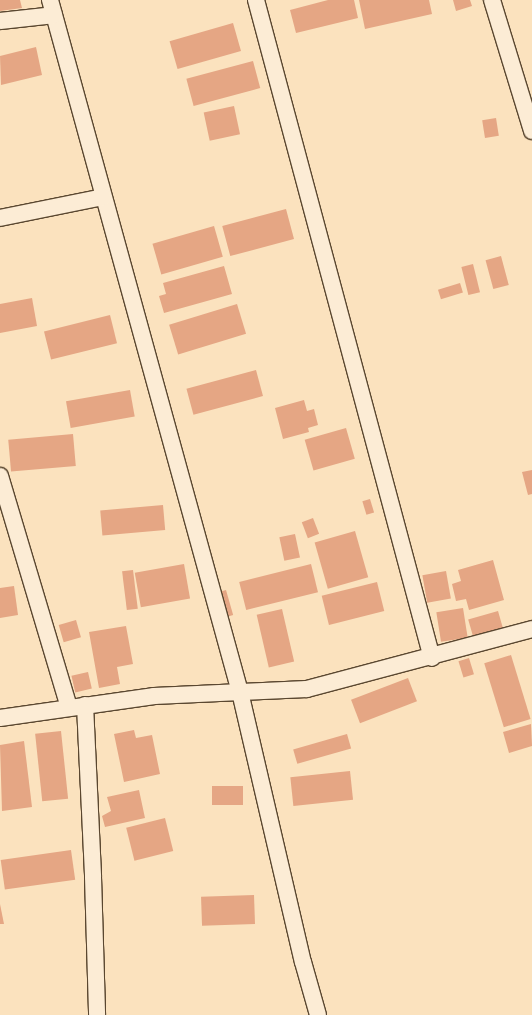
<!DOCTYPE html>
<style>
body{margin:0}
#map{position:relative;width:532px;height:1015px;overflow:hidden;background:#fbe2be;font-family:"IM FELL Double Pica",serif}
div>[style]{position:absolute}
[style*='--x']{left:calc(var(--x)*1px);top:calc(var(--y)*1px);width:calc(var(--w)*1px);rotate:calc(var(--a)*1deg)}
.building>*{inset:0;background:#e5a684;transform-origin:0 0}
.roads{filter:drop-shadow(1px 0 #5a4730) drop-shadow(-1px 0 #5a4730) drop-shadow(0 1px #5a4730) drop-shadow(0 -1px #5a4730)}
.minor>*{height:16px;margin:-8px;padding:0 8px;transform-origin:8px;border-radius:8px;background:#fcecd5}
span{translate:-50% -50%;white-space:nowrap;text-align:center;line-height:1.15;-webkit-text-stroke:3px #fcecd5;paint-order:stroke}
</style>
<div id="map">
<div class="building">
<div style="clip-path:polygon(0 0,20px 0,22px 8px,0 11px)"></div>
<div style="clip-path:polygon(328px 0,354px 0,358px 18px,296px 33px,290px 10px)"></div>
<div style="clip-path:polygon(359px 0,429px 0,432px 14px,365px 29px)"></div>
<div style="clip-path:polygon(453px 0,470px 0,472px 6px,456px 11px)"></div>
<div style="left:233px;top:23px;width:29px;height:66px;rotate:74deg"></div>
<div style="clip-path:polygon(36px 47px,42px 75px,1px 85px,0 56px)"></div>
<div style="left:253px;top:61px;width:28px;height:69px;rotate:75deg"></div>
<div style="left:234px;top:106px;width:29px;height:31px;rotate:78deg"></div>
<div style="left:496px;top:118px;width:18px;height:14px;rotate:81deg"></div>
<div style="left:286px;top:209px;width:31px;height:66px;rotate:75deg"></div>
<div style="left:214px;top:226px;width:32px;height:64px;rotate:74deg"></div>
<div style="left:501px;top:256px;width:30px;height:16px;rotate:75deg"></div>
<div style="left:473px;top:264px;width:29px;height:12px;rotate:76deg"></div>
<div style="clip-path:polygon(224px 266px,232px 294px,164px 313px,159px 296px,166px 294px,163px 283px)"></div>
<div style="left:460px;top:283px;width:10px;height:23px;rotate:73deg"></div>
<div style="clip-path:polygon(32px 298px,37px 326px,0 333px,0 304px)"></div>
<div style="left:237px;top:304px;width:31px;height:71px;rotate:73deg"></div>
<div style="left:110px;top:315px;width:29px;height:68px;rotate:76deg"></div>
<div style="left:256px;top:370px;width:27px;height:72px;rotate:75deg"></div>
<div style="left:130px;top:390px;width:27px;height:65px;rotate:80deg"></div>
<div style="clip-path:polygon(304px 400px,307px 411px,314px 409px,318px 425px,308px 428px,309px 432px,283px 439px,275px 408px)"></div>
<div style="left:346px;top:428px;width:32px;height:43px;rotate:74deg"></div>
<div style="left:73px;top:434px;width:32px;height:65px;rotate:85deg"></div>
<div style="clip-path:polygon(532px 470px,532px 494px,528px 495px,522px 472px)"></div>
<div style="left:370px;top:499px;width:14px;height:8px;rotate:73deg"></div>
<div style="left:163px;top:505px;width:25px;height:63px;rotate:85deg"></div>
<div style="left:313px;top:518px;width:17px;height:12px;rotate:69deg"></div>
<div style="left:355px;top:531px;width:48px;height:42px;rotate:74deg"></div>
<div style="left:295px;top:534px;width:24px;height:16px;rotate:78deg"></div>
<div style="clip-path:polygon(493px 560px,504px 600px,469px 610px,466px 599px,456px 601px,452px 584px,461px 581px,458px 570px)"></div>
<div style="left:184px;top:564px;width:35px;height:50px;rotate:80deg"></div>
<div style="left:311px;top:564px;width:29px;height:74px;rotate:76deg"></div>
<div style="left:133px;top:570px;width:39px;height:11px;rotate:83deg"></div>
<div style="left:446px;top:571px;width:28px;height:24px;rotate:80deg"></div>
<div style="left:377px;top:582px;width:30px;height:57px;rotate:76deg"></div>
<div style="clip-path:polygon(14px 586px,18px 615px,0 618px,0 588px)"></div>
<div style="left:226px;top:590px;width:26px;height:10px;rotate:74deg"></div>
<div style="left:463px;top:608px;width:30px;height:27px;rotate:81deg"></div>
<div style="left:282px;top:609px;width:54px;height:26px;rotate:77deg"></div>
<div style="left:498px;top:611px;width:19px;height:31px;rotate:74deg"></div>
<div style="left:76px;top:620px;width:18px;height:18px;rotate:74deg"></div>
<div style="clip-path:polygon(126px 626px,133px 664px,117px 667px,120px 684px,99px 688px,89px 632px)"></div>
<div style="left:511px;top:655px;width:67px;height:28px;rotate:73deg"></div>
<div style="left:469px;top:658px;width:17px;height:11px;rotate:73deg"></div>
<div style="left:88px;top:672px;width:17px;height:17px;rotate:77deg"></div>
<div style="left:408px;top:678px;width:25px;height:61px;rotate:69deg"></div>
<div style="clip-path:polygon(531px 724px,532px 746px,509px 753px,503px 732px)"></div>
<div style="clip-path:polygon(134px 730px,136px 738px,152px 735px,160px 774px,124px 782px,114px 734px)"></div>
<div style="left:61px;top:731px;width:68px;height:26px;rotate:84deg"></div>
<div style="left:347px;top:734px;width:15px;height:56px;rotate:74deg"></div>
<div style="clip-path:polygon(24px 741px,32px 807px,2px 811px,0 745px)"></div>
<div style="left:350px;top:771px;width:29px;height:60px;rotate:84deg"></div>
<div style="left:212px;top:786px;width:31px;height:19px"></div>
<div style="clip-path:polygon(139px 790px,145px 818px,105px 827px,102px 816px,111px 811px,107px 797px)"></div>
<div style="left:165px;top:818px;width:34px;height:40px;rotate:76deg"></div>
<div style="left:71px;top:850px;width:30px;height:71px;rotate:82deg"></div>
<div style="left:254px;top:895px;width:29px;height:53px;rotate:88deg"></div>
<div style="clip-path:polygon(0 904px,4px 924px,0 924px)"></div>
</div>
<div class="roads">
<div class="minor">
<div style="--x:50;--y:0;--w:718;--a:74.65"></div>
<div style="--x:240;--y:692;--w:277;--a:76.9"></div>
<div style="--x:303;--y:962;--w:55;--a:74.2"></div>
<div style="--x:256;--y:0;--w:681;--a:75.03"></div>
<div style="--x:492;--y:0;--w:137;--a:73"></div>
<div style="--x:0;--y:21;--w:54;--a:-6.3"></div>
<div style="--x:0;--y:218;--w:105;--a:-11.5"></div>
<div style="--x:0;--y:476;--w:241;--a:73.4"></div>
<div style="--x:85;--y:705;--w:172;--a:87.3"></div>
<div style="--x:93;--y:877;--w:138;--a:88.3"></div>
<div style="--x:0;--y:718;--w:156;--a:-8.1"></div>
<div style="--x:154;--y:696;--w:153;--a:-2.6"></div>
<div style="--x:307;--y:689;--w:233;--a:-14.9"></div>
</div>
</div>
</div>
